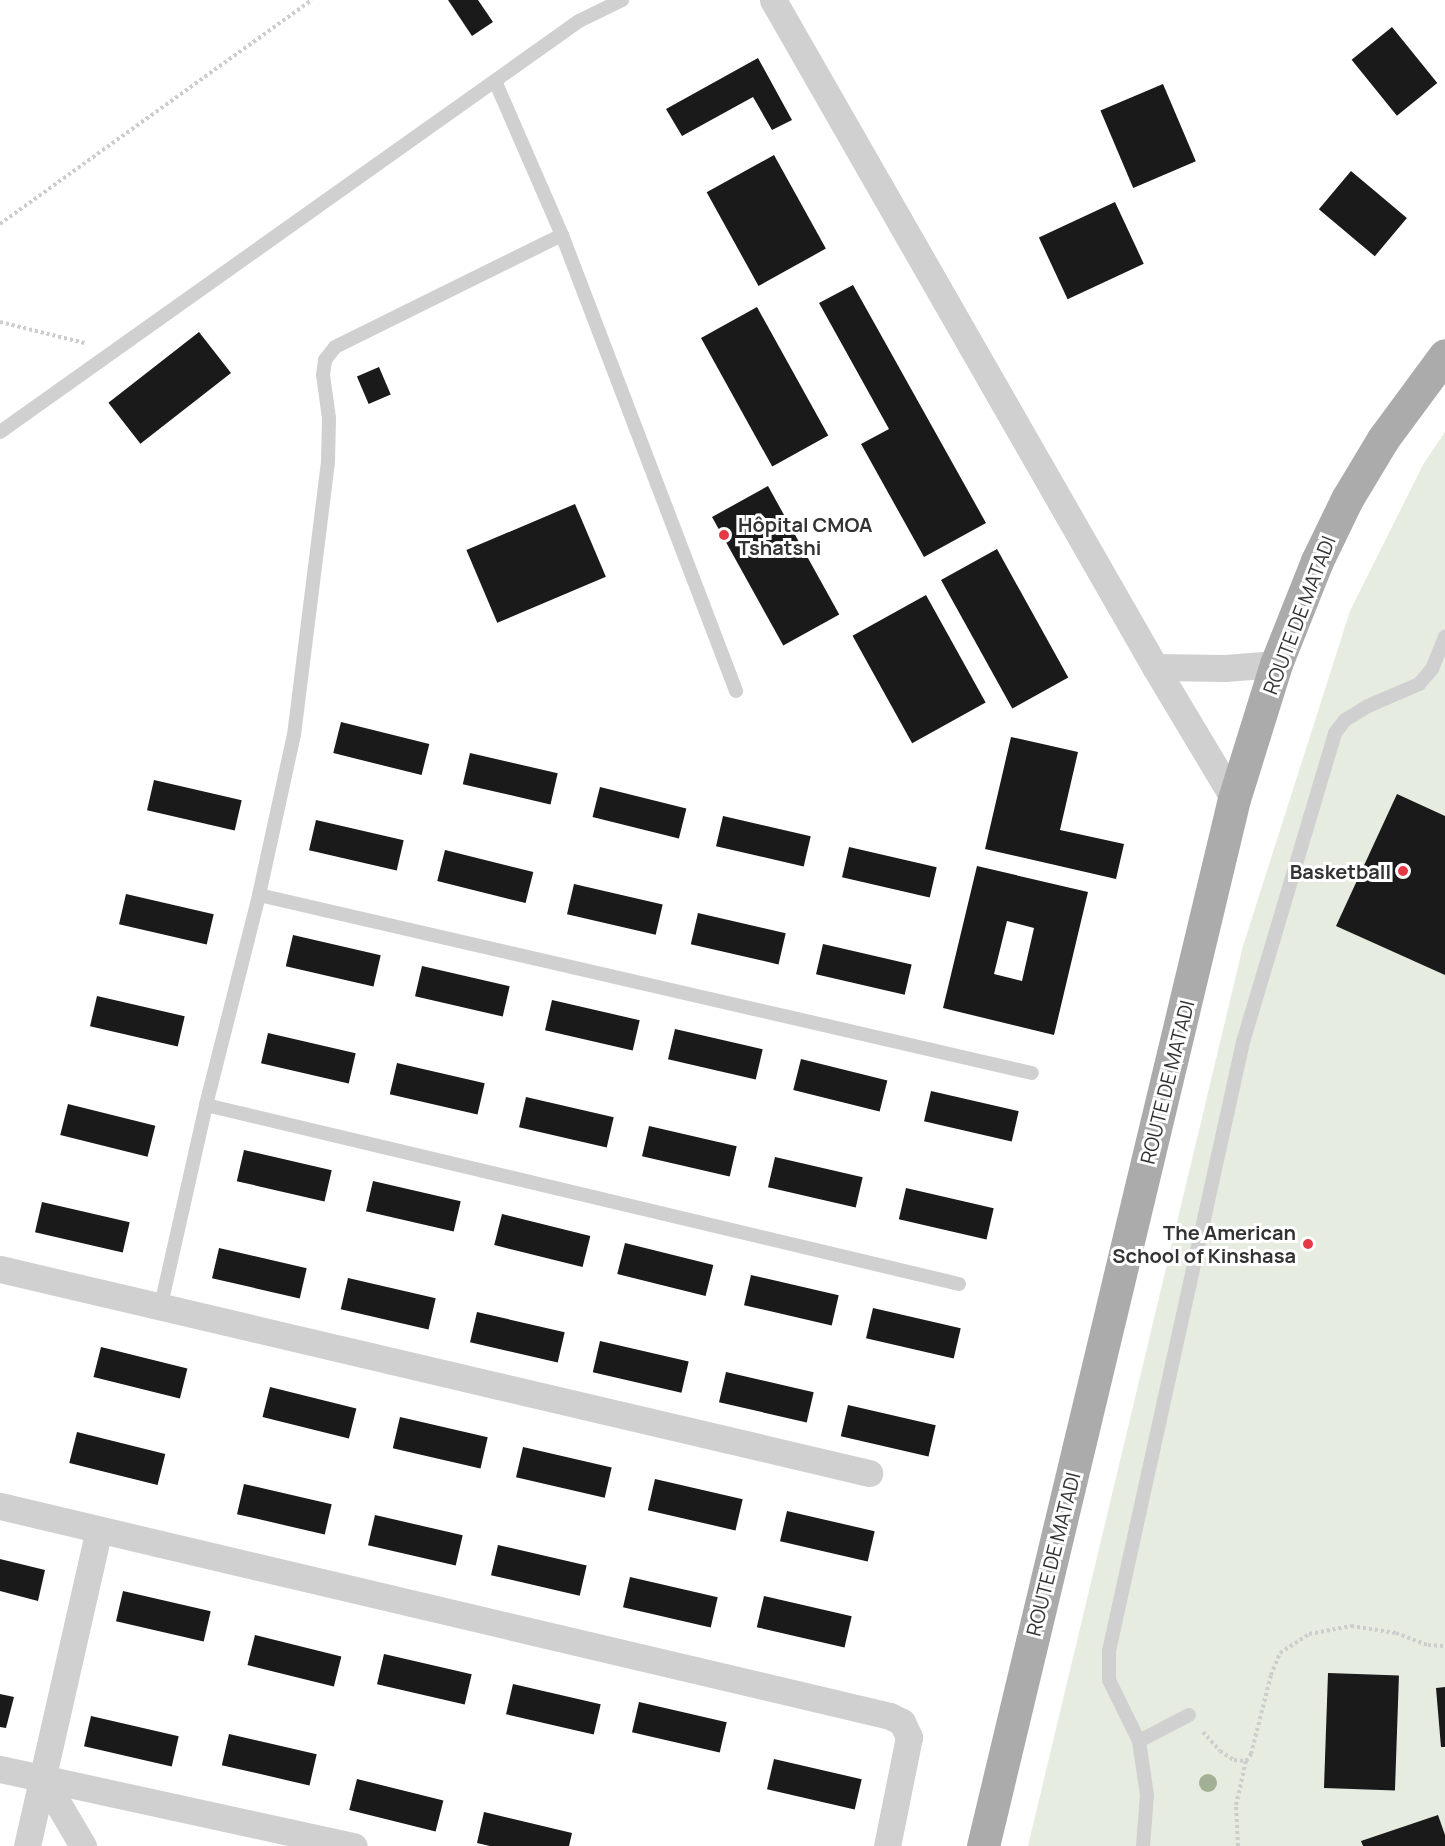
<!DOCTYPE html>
<meta charset="utf-8">
<style>
body{margin:0}
#map{position:relative;width:1445px;height:1846px;overflow:hidden;background:#fff;font-family:Manrope,sans-serif}
div>[style]{position:absolute}
[style*='--x']{left:calc(var(--x)*1px);top:calc(var(--y)*1px);width:calc(var(--w)*1px);rotate:calc(var(--a)*1deg)}
.green>*{inset:0;background:#e6ecdf}
.building>*{inset:0;background:#1a1a1a;transform-origin:0 0}
.path>*{height:4px;margin-top:-2px;transform-origin:0;background:repeating-linear-gradient(90deg,#cdcdcd 0 3px,transparent 0 6px)}
.service>*{height:14px;margin:-7px;padding:0 7px;transform-origin:7px;border-radius:7px;background:#d0d0d0}
.minor>*{height:27px;margin:-13.5px;padding:0 13.5px;transform-origin:13.5px;border-radius:13.5px;background:#d0d0d0}
.primary>*{height:33px;margin:-16.5px;padding:0 16.5px;transform-origin:16.5px;border-radius:16.5px;background:#ababab}
.trees>*{width:18px;height:18px;margin:-9px;border-radius:50%;background:#a2b095}
.dots>*{width:16px;height:16px;translate:-50% -50%;box-sizing:border-box;border:3px solid #fff;border-radius:50%}
span{translate:-50% -50%;white-space:nowrap;text-align:center;line-height:1.15;-webkit-text-stroke:6px #fff;paint-order:stroke}
.poi-label{font-size:20px;color:#333;font-weight:700}
.left{translate:0 -50%;text-align:left}
.right{translate:-100% -50%;text-align:right}
.street-label{font-size:20px;color:#333}
</style>
<div id="map">
<div class="green">
<div style="clip-path:polygon(1445px 432px,1445px 1846px,1028px 1846px,1243px 946px,1350px 611px,1424px 463px)"></div>
</div>
<div class="building">
<div style="clip-path:polygon(448px 0,478px 0,493px 22px,472px 36px)"></div>
<div style="left:1392px;top:27px;width:72px;height:52px;rotate:51deg"></div>
<div style="clip-path:polygon(758px 58px,792px 120px,772px 130px,753px 97px,682px 136px,666px 109px)"></div>
<div style="left:1163px;top:84px;width:84px;height:68px;rotate:67deg"></div>
<div style="left:774px;top:155px;width:107px;height:77px;rotate:61deg"></div>
<div style="left:1351px;top:171px;width:73px;height:50px;rotate:40deg"></div>
<div style="left:1115px;top:202px;width:68px;height:84px;rotate:65deg"></div>
<div style="clip-path:polygon(853px 285px,986px 523px,924px 557px,861px 444px,889px 429px,819px 303px)"></div>
<div style="left:757px;top:307px;width:147px;height:64px;rotate:61deg"></div>
<div style="left:199px;top:332px;width:52px;height:115px;rotate:52deg"></div>
<div style="left:379px;top:367px;width:30px;height:24px;rotate:67deg"></div>
<div style="left:768px;top:486px;width:147px;height:64px;rotate:61deg"></div>
<div style="left:575px;top:504px;width:79px;height:118px;rotate:67deg"></div>
<div style="left:997px;top:549px;width:147px;height:64px;rotate:61deg"></div>
<div style="left:926px;top:595px;width:123px;height:84px;rotate:61deg"></div>
<div style="left:341px;top:722px;width:91px;height:32px;rotate:14deg"></div>
<div style="clip-path:polygon(1011px 737px,1078px 752px,1060px 830px,1124px 844px,1116px 879px,985px 849px)"></div>
<div style="left:470px;top:753px;width:90px;height:32px;rotate:13deg"></div>
<div style="left:154px;top:780px;width:90px;height:31px;rotate:13deg"></div>
<div style="left:600px;top:787px;width:89px;height:31px;rotate:14deg"></div>
<div style="clip-path:polygon(1397px 794px,1445px 816px,1445px 975px,1336px 926px)"></div>
<div style="left:723px;top:816px;width:90px;height:31px;rotate:13deg"></div>
<div style="left:316px;top:820px;width:90px;height:31px;rotate:13deg"></div>
<div style="left:849px;top:847px;width:90px;height:31px;rotate:13deg"></div>
<div style="left:445px;top:850px;width:91px;height:32px;rotate:14deg"></div>
<div style="clip-path:polygon(evenodd,977px 866px,1088px 892px,1054px 1035px,943px 1008px,977px 866px,1007px 921px,1034px 928px,1022px 981px,994px 974px,1007px 921px)"></div>
<div style="left:574px;top:884px;width:91px;height:31px;rotate:13deg"></div>
<div style="left:126px;top:894px;width:90px;height:31px;rotate:13deg"></div>
<div style="left:698px;top:913px;width:90px;height:32px;rotate:13deg"></div>
<div style="left:293px;top:935px;width:90px;height:32px;rotate:13deg"></div>
<div style="left:823px;top:944px;width:91px;height:31px;rotate:13deg"></div>
<div style="left:422px;top:966px;width:90px;height:31px;rotate:13deg"></div>
<div style="left:97px;top:996px;width:90px;height:31px;rotate:13deg"></div>
<div style="left:552px;top:1000px;width:90px;height:31px;rotate:13deg"></div>
<div style="left:675px;top:1029px;width:90px;height:31px;rotate:13deg"></div>
<div style="left:268px;top:1033px;width:90px;height:31px;rotate:13deg"></div>
<div style="left:801px;top:1059px;width:89px;height:32px;rotate:14deg"></div>
<div style="left:397px;top:1063px;width:90px;height:32px;rotate:13deg"></div>
<div style="left:931px;top:1091px;width:90px;height:31px;rotate:13deg"></div>
<div style="left:526px;top:1097px;width:90px;height:31px;rotate:13deg"></div>
<div style="left:68px;top:1104px;width:90px;height:32px;rotate:14deg"></div>
<div style="left:649px;top:1126px;width:90px;height:31px;rotate:13deg"></div>
<div style="left:244px;top:1150px;width:90px;height:32px;rotate:13deg"></div>
<div style="left:775px;top:1157px;width:90px;height:31px;rotate:13deg"></div>
<div style="left:373px;top:1181px;width:90px;height:31px;rotate:13deg"></div>
<div style="left:906px;top:1188px;width:90px;height:32px;rotate:13deg"></div>
<div style="left:42px;top:1202px;width:90px;height:31px;rotate:13deg"></div>
<div style="left:502px;top:1214px;width:91px;height:32px;rotate:14deg"></div>
<div style="left:625px;top:1243px;width:91px;height:32px;rotate:14deg"></div>
<div style="left:219px;top:1248px;width:90px;height:31px;rotate:13deg"></div>
<div style="left:751px;top:1275px;width:90px;height:31px;rotate:13deg"></div>
<div style="left:348px;top:1278px;width:90px;height:32px;rotate:13deg"></div>
<div style="left:873px;top:1308px;width:90px;height:31px;rotate:13deg"></div>
<div style="left:477px;top:1312px;width:90px;height:31px;rotate:13deg"></div>
<div style="left:600px;top:1341px;width:91px;height:32px;rotate:13deg"></div>
<div style="left:101px;top:1347px;width:89px;height:31px;rotate:14deg"></div>
<div style="left:726px;top:1372px;width:90px;height:31px;rotate:13deg"></div>
<div style="left:270px;top:1387px;width:89px;height:31px;rotate:14deg"></div>
<div style="left:848px;top:1405px;width:90px;height:32px;rotate:13deg"></div>
<div style="left:400px;top:1417px;width:90px;height:32px;rotate:13deg"></div>
<div style="left:77px;top:1432px;width:91px;height:32px;rotate:14deg"></div>
<div style="left:523px;top:1447px;width:91px;height:31px;rotate:13deg"></div>
<div style="left:655px;top:1479px;width:90px;height:32px;rotate:13deg"></div>
<div style="left:244px;top:1484px;width:90px;height:31px;rotate:13deg"></div>
<div style="left:787px;top:1511px;width:90px;height:31px;rotate:13deg"></div>
<div style="left:375px;top:1515px;width:90px;height:31px;rotate:13deg"></div>
<div style="left:498px;top:1545px;width:91px;height:31px;rotate:13deg"></div>
<div style="clip-path:polygon(0 1559px,45px 1570px,38px 1601px,0 1591px)"></div>
<div style="left:630px;top:1577px;width:90px;height:31px;rotate:13deg"></div>
<div style="left:123px;top:1591px;width:90px;height:31px;rotate:13deg"></div>
<div style="left:764px;top:1596px;width:90px;height:32px;rotate:13deg"></div>
<div style="left:255px;top:1635px;width:89px;height:31px;rotate:14deg"></div>
<div style="left:384px;top:1654px;width:90px;height:31px;rotate:13deg"></div>
<div style="left:1328px;top:1673px;width:71px;height:115px;rotate:2deg"></div>
<div style="left:513px;top:1684px;width:90px;height:31px;rotate:13deg"></div>
<div style="clip-path:polygon(1445px 1687px,1445px 1747px,1441px 1747px,1436px 1688px)"></div>
<div style="clip-path:polygon(0 1694px,14px 1697px,6px 1728px,0 1727px)"></div>
<div style="left:639px;top:1702px;width:90px;height:31px;rotate:13deg"></div>
<div style="left:91px;top:1716px;width:90px;height:31px;rotate:13deg"></div>
<div style="left:229px;top:1734px;width:90px;height:32px;rotate:13deg"></div>
<div style="left:774px;top:1759px;width:90px;height:31px;rotate:13deg"></div>
<div style="left:357px;top:1779px;width:89px;height:32px;rotate:14deg"></div>
<div style="clip-path:polygon(484px 1812px,572px 1833px,569px 1846px,490px 1846px,477px 1843px)"></div>
<div style="clip-path:polygon(1438px 1815px,1445px 1835px,1445px 1846px,1363px 1846px,1361px 1841px)"></div>
</div>
<div class="path">
<div style="--x:0;--y:224;--w:384;--a:-35.7"></div>
<div style="--x:0;--y:322;--w:87;--a:14"></div>
<div style="--x:1203;--y:1732;--w:25;--a:48"></div>
<div style="--x:1220;--y:1751;--w:17;--a:33"></div>
<div style="--x:1234;--y:1760;--w:12;--a:5"></div>
<div style="--x:1246;--y:1761;--w:9;--a:-54"></div>
<div style="--x:1251;--y:1754;--w:81;--a:-75.8"></div>
<div style="--x:1271;--y:1675;--w:24;--a:-68"></div>
<div style="--x:1280;--y:1653;--w:35;--a:-33"></div>
<div style="--x:1309;--y:1634;--w:43;--a:-10.8"></div>
<div style="--x:1351;--y:1626;--w:46;--a:8.8"></div>
<div style="--x:1396;--y:1633;--w:34;--a:21"></div>
<div style="--x:1428;--y:1645;--w:17;--a:3"></div>
<div style="--x:1238;--y:1846;--w:41;--a:-92.8"></div>
<div style="--x:1236;--y:1805;--w:45;--a:-77.2"></div>
</div>
<div class="service">
<div style="--x:495;--y:81;--w:168;--a:66.5"></div>
<div style="--x:562;--y:235;--w:488;--a:69.1"></div>
<div style="--x:0;--y:432;--w:710;--a:-35.37"></div>
<div style="--x:579;--y:21;--w:48;--a:-26"></div>
<div style="--x:259;--y:895;--w:793;--a:12.97"></div>
<div style="--x:206;--y:1105;--w:774;--a:13.37"></div>
<div style="--x:161;--y:1305;--w:205;--a:-77.3"></div>
<div style="--x:206;--y:1105;--w:217;--a:-75.8"></div>
<div style="--x:259;--y:895;--w:164;--a:-77.7"></div>
<div style="--x:294;--y:735;--w:275;--a:-82.9"></div>
<div style="--x:328;--y:462;--w:44;--a:-88.7"></div>
<div style="--x:329;--y:418;--w:43;--a:-97.9"></div>
<div style="--x:323;--y:375;--w:15;--a:-82"></div>
<div style="--x:325;--y:360;--w:16;--a:-52"></div>
<div style="--x:335;--y:347;--w:253;--a:-26.3"></div>
<div style="--x:1189;--y:1715;--w:56;--a:152.5"></div>
<div style="--x:1139;--y:1741;--w:68;--a:-116.2"></div>
<div style="--x:1109;--y:1680;--w:29;--a:-90"></div>
<div style="--x:1109;--y:1651;--w:624;--a:-77.59"></div>
<div style="--x:1243;--y:1042;--w:322;--a:-73.4"></div>
<div style="--x:1335;--y:733;--w:16;--a:-52"></div>
<div style="--x:1345;--y:720;--w:27;--a:-31"></div>
<div style="--x:1368;--y:706;--w:56;--a:-23.3"></div>
<div style="--x:1419;--y:684;--w:20;--a:-49"></div>
<div style="--x:1432;--y:669;--w:35;--a:-68"></div>
<div style="--x:1139;--y:1741;--w:55;--a:81.6"></div>
<div style="--x:1147;--y:1795;--w:51;--a:94.5"></div>
</div>
<div class="minor">
<div style="--x:773;--y:0;--w:769;--a:60.2"></div>
<div style="--x:1155;--y:667;--w:154;--a:59.1"></div>
<div style="--x:1155;--y:667;--w:70;--a:0.8"></div>
<div style="--x:1225;--y:668;--w:51;--a:-4.5"></div>
<div style="--x:0;--y:1269;--w:893;--a:13.21"></div>
<div style="--x:0;--y:1506;--w:914;--a:13.28"></div>
<div style="--x:890;--y:1716;--w:13;--a:27"></div>
<div style="--x:902;--y:1722;--w:17;--a:65"></div>
<div style="--x:909;--y:1737;--w:111;--a:101.4"></div>
<div style="--x:0;--y:1769;--w:362;--a:12.3"></div>
<div style="--x:43;--y:1778;--w:79;--a:59.5"></div>
<div style="--x:27;--y:1846;--w:324;--a:-77.2"></div>
</div>
<div class="primary">
<div style="--x:983;--y:1846;--w:1077;--a:-76.52"></div>
<div style="--x:1234;--y:799;--w:141;--a:-72.7"></div>
<div style="--x:1276;--y:664;--w:111;--a:-68.3"></div>
<div style="--x:1317;--y:561;--w:69;--a:-64.2"></div>
<div style="--x:1347;--y:499;--w:70;--a:-59"></div>
<div style="--x:1383;--y:439;--w:104;--a:-53.6"></div>
</div>
<div class="trees">
<div style="left:1208px;top:1783px"></div>
</div>
<div class="dots">
<div style="left:724px;top:535px;background:#e63946"></div>
<div style="left:1403px;top:871px;background:#e63946"></div>
<div style="left:1308px;top:1244px;background:#e63946"></div>
</div>
<div class="poi-label">
<span class="left" style="left:738px;top:536px">Hôpital CMOA<br>Tshatshi</span>
<span class="right" style="left:1391px;top:871px">Basketball</span>
<span class="right" style="left:1296px;top:1244px">The American<br>School of Kinshasa</span>
</div>
<div class="street-label">
<span style="left:1299px;top:615px;rotate:-69deg">ROUTE DE MATADI</span>
<span style="left:1167px;top:1082px;rotate:-76deg">ROUTE DE MATADI</span>
<span style="left:1053px;top:1554px;rotate:-76deg">ROUTE DE MATADI</span>
</div>
</div>
